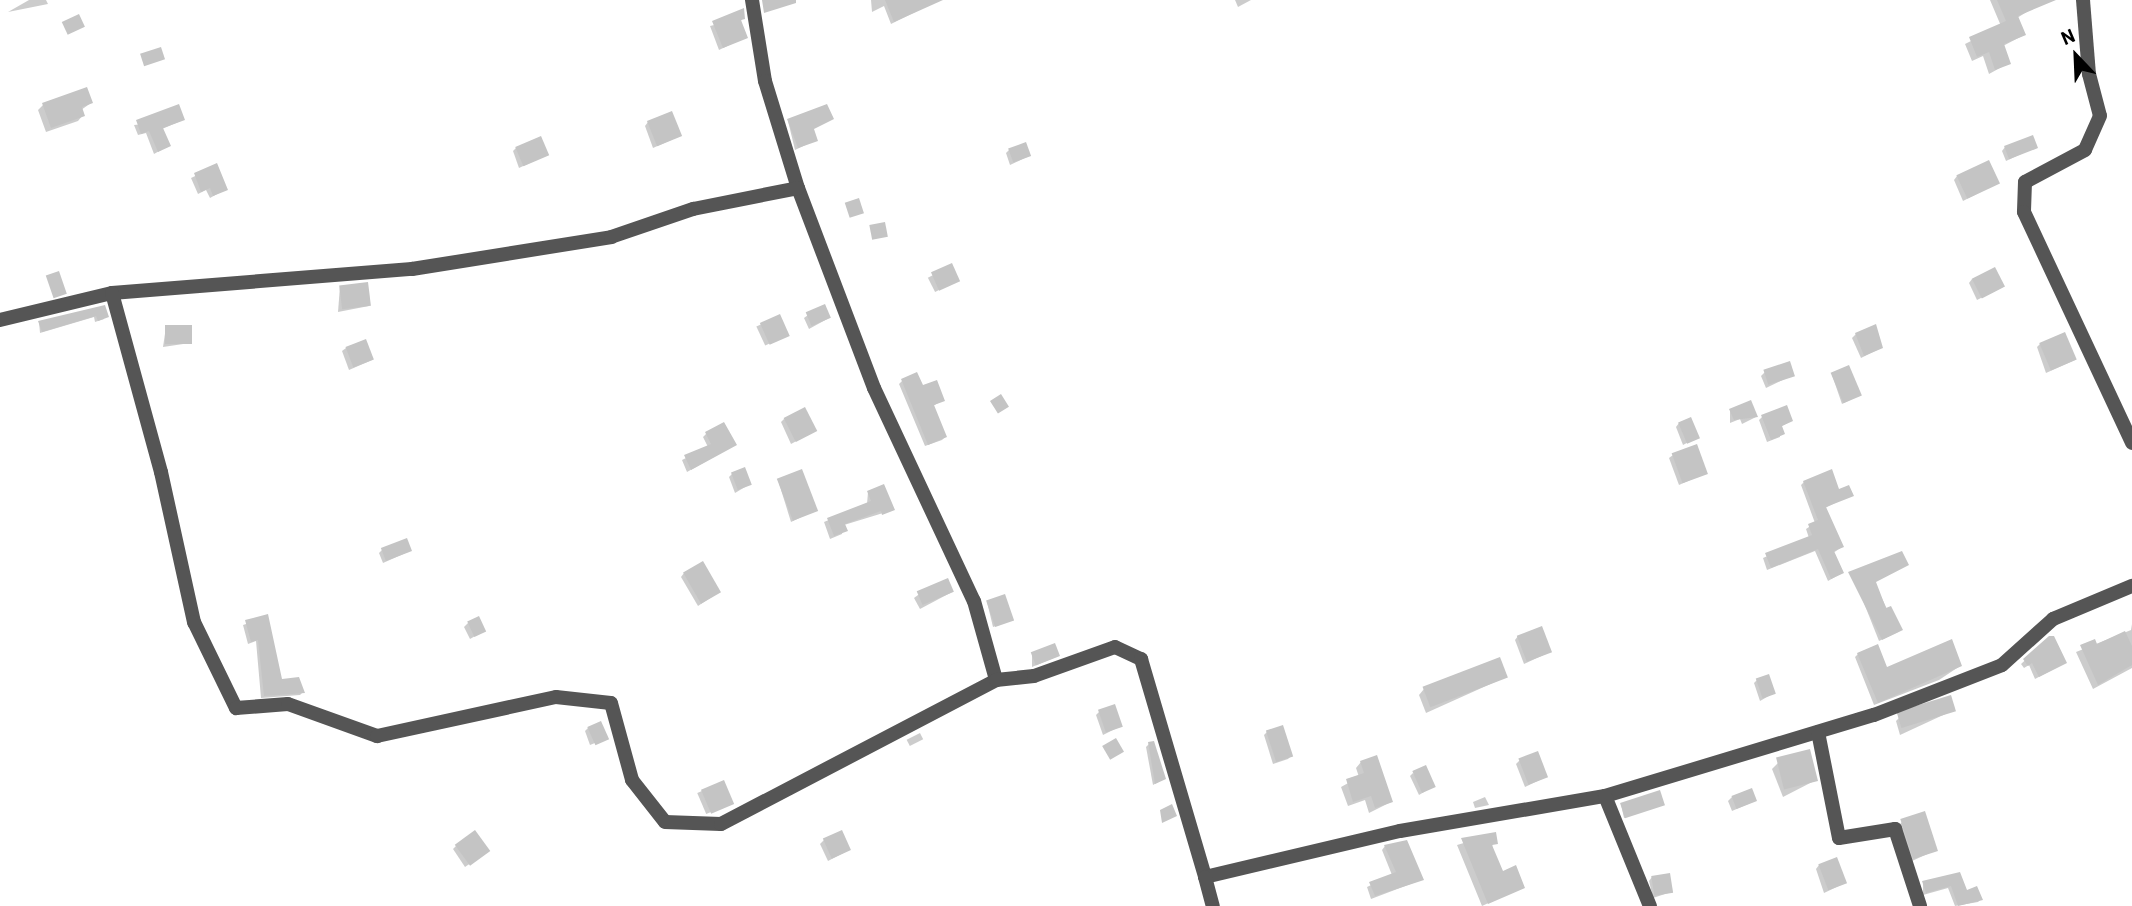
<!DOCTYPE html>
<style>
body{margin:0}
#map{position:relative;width:2132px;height:906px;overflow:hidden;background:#fff;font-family:Barlow,sans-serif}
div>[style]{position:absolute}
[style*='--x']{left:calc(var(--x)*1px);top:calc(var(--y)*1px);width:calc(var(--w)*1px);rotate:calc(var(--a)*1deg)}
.shadow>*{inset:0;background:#0003;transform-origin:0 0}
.building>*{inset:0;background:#c4c4c4;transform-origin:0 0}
.street>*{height:14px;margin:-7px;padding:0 7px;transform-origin:7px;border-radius:7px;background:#555}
span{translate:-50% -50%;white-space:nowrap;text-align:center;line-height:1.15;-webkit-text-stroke:5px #fff;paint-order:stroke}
.north{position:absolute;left:2041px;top:21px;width:70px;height:70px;-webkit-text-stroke:5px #fff;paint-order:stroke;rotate:337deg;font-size:19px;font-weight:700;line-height:28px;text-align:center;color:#000}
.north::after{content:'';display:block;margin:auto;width:24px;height:32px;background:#000;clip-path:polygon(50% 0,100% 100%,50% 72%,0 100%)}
</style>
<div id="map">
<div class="shadow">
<div style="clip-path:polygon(29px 0,46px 0,48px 4px,8px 12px)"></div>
<div style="clip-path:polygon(871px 0,929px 0,931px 4px,891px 24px,884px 6px,872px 12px)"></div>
<div style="clip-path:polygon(1235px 0,1251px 0,1238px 7px)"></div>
<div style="clip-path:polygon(1990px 0,2030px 0,2033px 8px,2017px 18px,2024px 35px,2003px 46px,2009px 63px,1989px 74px,1983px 56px,1972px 61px,1965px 44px,2001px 26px)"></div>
<div style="clip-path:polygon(743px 18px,740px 22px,746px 37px,719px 50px,710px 26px)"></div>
<div style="clip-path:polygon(91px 103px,81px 110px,83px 115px,78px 121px,46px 132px,38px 110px,43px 105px)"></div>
<div style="clip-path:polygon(183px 120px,162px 129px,168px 146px,154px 154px,146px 133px,138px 135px,134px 125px)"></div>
<div style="clip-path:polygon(788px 121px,812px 129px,816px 140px,795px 150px)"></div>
<div style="clip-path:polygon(648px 122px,680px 136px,653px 148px,645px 126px)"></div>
<div style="clip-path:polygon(2005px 147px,2036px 147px,2006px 161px,2002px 151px)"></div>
<div style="clip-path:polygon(516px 148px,547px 155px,519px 168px,513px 151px)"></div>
<div style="clip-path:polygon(1009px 150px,1029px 156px,1010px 165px,1006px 153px)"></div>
<div style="clip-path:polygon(216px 166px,226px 189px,210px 198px,206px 190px,198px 194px,191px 178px)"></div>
<div style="clip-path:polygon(1957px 176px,1998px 183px,1963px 201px,1954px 180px)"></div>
<div style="left:951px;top:266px;width:16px;height:26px;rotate:63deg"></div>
<div style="clip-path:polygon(1972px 279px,2003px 287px,1977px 300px,1969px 283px)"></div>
<div style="clip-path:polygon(340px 286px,369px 306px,338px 312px)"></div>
<div style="clip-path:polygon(104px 307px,104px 319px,95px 322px,94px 317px,40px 333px,39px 322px)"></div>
<div style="clip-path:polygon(808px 315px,829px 318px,809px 329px,804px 318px)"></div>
<div style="left:779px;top:316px;width:21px;height:25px;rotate:65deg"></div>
<div style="clip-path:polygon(166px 327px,190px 343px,163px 347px)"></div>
<div style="clip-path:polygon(1856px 334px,1881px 348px,1861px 358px,1852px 338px)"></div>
<div style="clip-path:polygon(2040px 344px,2075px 360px,2046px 373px,2037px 347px)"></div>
<div style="clip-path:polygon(346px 348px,372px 360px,349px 370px,342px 351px)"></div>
<div style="clip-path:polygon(1765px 372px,1793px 375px,1766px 388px,1761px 376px)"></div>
<div style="clip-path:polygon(1832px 375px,1860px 395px,1842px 404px)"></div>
<div style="clip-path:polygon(902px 381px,943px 400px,933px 406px,945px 437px,942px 440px,925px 446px,899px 384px)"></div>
<div style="clip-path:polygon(1730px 410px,1756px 417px,1742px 424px,1740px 419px,1730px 423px)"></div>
<div style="clip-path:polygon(1762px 417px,1791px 421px,1780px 427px,1780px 437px,1767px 442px,1759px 420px)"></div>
<div style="clip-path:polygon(784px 419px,815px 431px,791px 444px,781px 422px)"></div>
<div style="clip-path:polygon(1679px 423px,1698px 437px,1683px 445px,1676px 427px)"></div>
<div style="clip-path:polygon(706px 434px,735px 445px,687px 472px,682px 460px,708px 447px,703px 437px)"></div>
<div style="clip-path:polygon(1673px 455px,1706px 473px,1679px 485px,1669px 458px)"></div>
<div style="clip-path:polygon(732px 474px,750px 484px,735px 493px,729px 477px)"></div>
<div style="clip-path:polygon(778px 480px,816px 510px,791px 522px)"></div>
<div style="clip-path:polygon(1804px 482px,1851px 495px,1825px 508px,1842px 547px,1833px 553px,1842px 573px,1828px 581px,1815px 551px,1767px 570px,1763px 558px,1809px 538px,1806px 529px,1815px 523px,1801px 485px)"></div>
<div style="clip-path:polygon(868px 492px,893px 510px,844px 525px,842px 534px,830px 539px,824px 522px,867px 504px)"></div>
<div style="clip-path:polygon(382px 550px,410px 551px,383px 563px,379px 553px)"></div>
<div style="clip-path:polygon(684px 573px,719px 592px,698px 606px,681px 577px)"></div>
<div style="clip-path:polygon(1852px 573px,1874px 582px,1898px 632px,1879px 641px)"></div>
<div style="clip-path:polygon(952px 592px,920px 609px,914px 598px,918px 595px)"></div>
<div style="clip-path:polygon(987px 602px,1010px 621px,993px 627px)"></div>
<div style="clip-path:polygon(267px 617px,281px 681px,303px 692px,300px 695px,261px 698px,256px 641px,248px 644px,243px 625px)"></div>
<div style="clip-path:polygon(468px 623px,484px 631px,470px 639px,464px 627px)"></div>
<div style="clip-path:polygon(2132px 624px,2132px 668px,2093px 689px,2076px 652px,2131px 630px)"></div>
<div style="clip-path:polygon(1518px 636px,1550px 652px,1524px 664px,1515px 640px)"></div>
<div style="clip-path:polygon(2049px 638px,2065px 663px,2035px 679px,2029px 665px,2024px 668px,2021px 664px)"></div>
<div style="clip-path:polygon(1858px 654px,1886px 669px,1960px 666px,1939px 680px,1874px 705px,1855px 657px)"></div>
<div style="clip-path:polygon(1032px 655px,1058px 656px,1032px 667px)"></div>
<div style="clip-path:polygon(1506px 677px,1426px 713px,1419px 695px,1424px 689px)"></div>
<div style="clip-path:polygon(1757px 680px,1774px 693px,1760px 701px,1754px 683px)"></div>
<div style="clip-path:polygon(1954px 710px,1900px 735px,1896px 721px,1899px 718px)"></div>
<div style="clip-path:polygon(1099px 712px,1121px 726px,1103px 735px,1096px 715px)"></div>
<div style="clip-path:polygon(588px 728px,605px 739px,590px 745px,585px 731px)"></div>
<div style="clip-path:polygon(1267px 732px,1291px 756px,1288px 759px,1273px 764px,1264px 735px)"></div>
<div style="left:920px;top:733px;width:7px;height:15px;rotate:63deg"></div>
<div style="clip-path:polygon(1149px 744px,1164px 779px,1153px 785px,1146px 747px)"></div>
<div style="clip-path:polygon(1520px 760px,1546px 777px,1525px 787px,1516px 764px)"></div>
<div style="clip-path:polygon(1361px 762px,1391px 802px,1369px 813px,1365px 800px,1348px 806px,1341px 787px,1359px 777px,1356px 768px)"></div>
<div style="clip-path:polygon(1778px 763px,1816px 780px,1783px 797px,1772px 769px)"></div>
<div style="clip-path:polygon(1413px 773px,1434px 786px,1419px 795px,1410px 776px)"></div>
<div style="left:723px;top:782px;width:23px;height:28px;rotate:67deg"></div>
<div style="clip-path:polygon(1485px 797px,1489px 805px,1475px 808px,1473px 802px)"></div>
<div style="clip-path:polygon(1732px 797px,1755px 801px,1732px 811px,1728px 801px)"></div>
<div style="clip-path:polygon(1621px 804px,1663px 804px,1624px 818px)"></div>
<div style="clip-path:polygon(1902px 822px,1936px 850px,1912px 861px,1898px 826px)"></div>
<div style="clip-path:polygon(1494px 834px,1492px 848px,1503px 873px,1523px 887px,1482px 906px,1457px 845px)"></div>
<div style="clip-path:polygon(824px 840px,849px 850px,828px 861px,820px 844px)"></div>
<div style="clip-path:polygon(456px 846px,484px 854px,465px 867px,453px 849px)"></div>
<div style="clip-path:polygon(1385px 846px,1421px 880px,1371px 899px,1367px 887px,1392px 875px,1382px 850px)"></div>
<div style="clip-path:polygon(1819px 865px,1845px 883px,1824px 893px,1816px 869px)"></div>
<div style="clip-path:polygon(1959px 874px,1966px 892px,1981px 899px,1978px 902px,1955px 906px,1948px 888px,1923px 895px,1923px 883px)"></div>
<div style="clip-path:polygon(1652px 877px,1671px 892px,1653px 898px,1649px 881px)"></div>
</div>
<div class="building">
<div style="clip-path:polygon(762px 0,796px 0,796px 3px,764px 13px)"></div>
<div style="clip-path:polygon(885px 0,943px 0,894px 22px)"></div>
<div style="clip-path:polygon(1997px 0,2056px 0,2018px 16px,2026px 35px,2004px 44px,2011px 64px,1995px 70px,1989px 52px,1977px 57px,1969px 37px,2006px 21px)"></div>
<div style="clip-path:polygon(744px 8px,745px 19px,741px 20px,748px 38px,723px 48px,712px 21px)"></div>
<div style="left:79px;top:14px;width:14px;height:19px;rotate:65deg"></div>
<div style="left:161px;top:47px;width:13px;height:22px;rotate:72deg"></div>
<div style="clip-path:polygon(87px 87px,93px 103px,82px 107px,85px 116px,51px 128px,42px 103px)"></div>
<div style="clip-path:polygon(179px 104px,185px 120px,163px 128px,171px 146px,158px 152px,149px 131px,141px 134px,136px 120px)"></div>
<div style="clip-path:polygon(827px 104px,834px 119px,814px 129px,818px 141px,798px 148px,787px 119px)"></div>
<div style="left:672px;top:111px;width:27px;height:27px;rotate:68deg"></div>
<div style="left:2033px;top:135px;width:14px;height:31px;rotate:69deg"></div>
<div style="left:541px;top:136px;width:21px;height:28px;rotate:67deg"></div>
<div style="left:1026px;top:142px;width:15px;height:19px;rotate:70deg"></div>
<div style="left:1989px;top:160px;width:26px;height:36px;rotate:65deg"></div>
<div style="clip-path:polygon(217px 163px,228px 190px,213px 196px,210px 188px,201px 192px,194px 173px)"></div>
<div style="left:859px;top:198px;width:16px;height:15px;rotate:72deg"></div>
<div style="left:885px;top:222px;width:15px;height:16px;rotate:79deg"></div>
<div style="left:952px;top:263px;width:20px;height:23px;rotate:66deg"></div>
<div style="left:1995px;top:267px;width:22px;height:26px;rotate:63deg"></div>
<div style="left:59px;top:271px;width:24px;height:14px;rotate:71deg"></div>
<div style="left:368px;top:282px;width:24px;height:29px;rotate:83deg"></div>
<div style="left:825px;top:304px;width:15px;height:21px;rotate:67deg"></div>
<div style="clip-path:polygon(105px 305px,109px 317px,98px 321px,96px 316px,42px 332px,38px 321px)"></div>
<div style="left:780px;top:314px;width:24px;height:22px;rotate:66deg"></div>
<div style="clip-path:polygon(1876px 324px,1883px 348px,1864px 356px,1855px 333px)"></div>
<div style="left:165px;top:325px;width:27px;height:19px"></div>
<div style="left:2065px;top:332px;width:30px;height:28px;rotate:67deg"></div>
<div style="left:366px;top:339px;width:22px;height:22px;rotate:69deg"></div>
<div style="left:1790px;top:361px;width:16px;height:28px;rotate:72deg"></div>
<div style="left:1849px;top:365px;width:33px;height:20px;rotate:67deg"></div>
<div style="clip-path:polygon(917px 372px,923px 385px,937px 380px,945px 401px,934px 405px,947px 437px,928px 445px,901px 379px)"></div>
<div style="left:1001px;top:394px;width:15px;height:13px;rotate:58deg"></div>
<div style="clip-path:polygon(1751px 400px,1758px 417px,1734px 420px,1729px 409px)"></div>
<div style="clip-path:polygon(1787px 405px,1793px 421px,1782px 426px,1785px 434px,1771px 440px,1761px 415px)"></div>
<div style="left:805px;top:407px;width:27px;height:24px;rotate:63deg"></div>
<div style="left:1691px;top:417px;width:23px;height:14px;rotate:67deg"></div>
<div style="clip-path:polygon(724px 422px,737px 445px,691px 470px,684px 455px,711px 444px,705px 432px)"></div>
<div style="left:1697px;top:444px;width:32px;height:27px;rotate:70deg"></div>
<div style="left:745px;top:467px;width:19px;height:15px;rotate:69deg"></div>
<div style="left:802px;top:469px;width:45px;height:27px;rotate:69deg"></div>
<div style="clip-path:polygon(1832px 469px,1839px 489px,1849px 485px,1854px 496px,1826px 507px,1844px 547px,1834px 551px,1844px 573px,1831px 579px,1818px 549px,1771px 568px,1765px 553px,1812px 535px,1808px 524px,1818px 520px,1803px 481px)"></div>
<div style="clip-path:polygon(884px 484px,895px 510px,882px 515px,881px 511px,845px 524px,848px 531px,834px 536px,827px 518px,871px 501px,867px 491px)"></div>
<div style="left:407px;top:538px;width:14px;height:28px;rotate:69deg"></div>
<div style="clip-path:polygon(1902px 551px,1909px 565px,1876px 582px,1886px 608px,1891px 606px,1903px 630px,1882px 640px,1848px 572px)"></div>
<div style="left:703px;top:561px;width:36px;height:23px;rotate:60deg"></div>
<div style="left:948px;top:578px;width:15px;height:34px;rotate:67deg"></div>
<div style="left:1005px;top:594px;width:28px;height:20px;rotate:71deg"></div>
<div style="clip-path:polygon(268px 614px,282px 679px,299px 677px,305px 693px,264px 696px,258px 640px,251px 642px,245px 620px)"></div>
<div style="left:479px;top:616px;width:17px;height:13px;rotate:65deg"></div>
<div style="left:1542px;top:626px;width:28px;height:27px;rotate:69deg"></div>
<div style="clip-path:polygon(2125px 631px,2132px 646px,2132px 665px,2098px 685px,2080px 645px,2095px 639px,2097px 644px)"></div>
<div style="clip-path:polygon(2049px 636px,2054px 636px,2067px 663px,2039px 677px,2032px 663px,2028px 666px,2023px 659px)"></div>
<div style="clip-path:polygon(1952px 639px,1962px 666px,1878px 703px,1857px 653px,1878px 644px,1887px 667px)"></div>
<div style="left:1055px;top:643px;width:14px;height:26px;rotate:69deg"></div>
<div style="left:1500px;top:657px;width:22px;height:83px;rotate:69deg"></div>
<div style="left:1769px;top:674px;width:21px;height:14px;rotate:71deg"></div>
<div style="left:1951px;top:695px;width:17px;height:57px;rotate:73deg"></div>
<div style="left:1115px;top:704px;width:24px;height:18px;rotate:71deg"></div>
<div style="left:601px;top:721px;width:20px;height:15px;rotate:66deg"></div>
<div style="left:1283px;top:725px;width:33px;height:18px;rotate:72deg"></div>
<div style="left:1116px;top:738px;width:16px;height:16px;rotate:60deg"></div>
<div style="clip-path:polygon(1154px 741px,1166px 779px,1155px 784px,1148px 742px)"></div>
<div style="left:1810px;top:749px;width:33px;height:35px;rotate:76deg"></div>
<div style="left:1538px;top:751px;width:28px;height:21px;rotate:69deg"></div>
<div style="clip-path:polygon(1377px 755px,1393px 802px,1375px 808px,1371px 796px,1353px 802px,1346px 779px,1364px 773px,1360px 761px)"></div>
<div style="left:1426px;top:765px;width:24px;height:15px;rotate:66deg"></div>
<div style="left:724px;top:780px;width:26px;height:25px;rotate:67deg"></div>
<div style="left:1752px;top:788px;width:14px;height:22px;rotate:69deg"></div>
<div style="left:1660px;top:790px;width:16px;height:42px;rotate:72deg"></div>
<div style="clip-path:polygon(1172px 804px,1177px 816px,1162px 823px,1160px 810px)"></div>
<div style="left:1925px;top:811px;width:42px;height:26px;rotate:72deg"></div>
<div style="left:475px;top:830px;width:26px;height:25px;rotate:54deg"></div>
<div style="left:842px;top:830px;width:22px;height:21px;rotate:66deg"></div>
<div style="clip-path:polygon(1496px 832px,1498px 844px,1492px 845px,1503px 871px,1516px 865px,1525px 888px,1488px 904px,1461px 838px)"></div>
<div style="clip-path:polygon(1407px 840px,1424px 880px,1375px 896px,1369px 882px,1396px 872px,1384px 845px)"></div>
<div style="left:1837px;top:857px;width:28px;height:20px;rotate:69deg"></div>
<div style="clip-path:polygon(1960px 872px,1967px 890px,1977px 886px,1983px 900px,1958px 906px,1951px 886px,1926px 893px,1922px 881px)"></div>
<div style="left:1670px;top:873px;width:20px;height:19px;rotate:81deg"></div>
</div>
<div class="street">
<div style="--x:752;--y:0;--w:82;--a:80.9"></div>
<div style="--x:765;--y:81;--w:112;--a:72.9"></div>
<div style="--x:798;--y:188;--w:214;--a:69.2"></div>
<div style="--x:874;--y:388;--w:235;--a:64.9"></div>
<div style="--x:974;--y:601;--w:82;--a:74.4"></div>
<div style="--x:2083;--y:0;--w:74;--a:85.4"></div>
<div style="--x:2089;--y:74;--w:43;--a:75.3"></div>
<div style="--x:2100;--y:116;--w:37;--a:114"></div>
<div style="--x:2085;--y:150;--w:68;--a:151.9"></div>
<div style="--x:2025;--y:182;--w:30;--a:92"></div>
<div style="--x:2024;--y:212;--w:255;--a:64.9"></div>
<div style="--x:112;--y:293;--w:301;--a:-4.6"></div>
<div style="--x:412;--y:269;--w:202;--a:-9.1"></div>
<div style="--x:611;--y:237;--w:87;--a:-18.9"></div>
<div style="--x:693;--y:209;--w:107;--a:-11.3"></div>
<div style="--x:0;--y:320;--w:115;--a:-13.6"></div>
<div style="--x:112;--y:293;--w:186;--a:74.7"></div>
<div style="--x:161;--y:472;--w:154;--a:77.6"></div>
<div style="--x:194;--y:622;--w:96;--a:64"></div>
<div style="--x:236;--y:708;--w:52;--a:-4.4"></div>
<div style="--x:288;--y:704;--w:95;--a:19.8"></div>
<div style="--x:377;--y:736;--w:183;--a:-12.3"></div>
<div style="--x:556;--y:697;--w:55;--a:6.2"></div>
<div style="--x:611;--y:703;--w:80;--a:74.7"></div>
<div style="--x:632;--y:780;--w:53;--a:51.8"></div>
<div style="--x:665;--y:822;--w:56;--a:2"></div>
<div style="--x:721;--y:824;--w:310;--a:-27.6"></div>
<div style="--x:996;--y:680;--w:38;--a:-6"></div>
<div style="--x:1034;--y:676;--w:86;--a:-19.7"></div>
<div style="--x:1115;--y:647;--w:29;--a:25"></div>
<div style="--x:1141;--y:659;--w:227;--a:73.6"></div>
<div style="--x:1205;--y:877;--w:200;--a:-13.3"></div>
<div style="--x:1400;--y:831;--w:208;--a:-9.7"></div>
<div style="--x:1605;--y:796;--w:281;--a:-16.8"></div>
<div style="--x:1874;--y:715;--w:137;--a:-21.3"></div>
<div style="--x:2002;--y:665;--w:69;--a:-42"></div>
<div style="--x:2053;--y:619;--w:86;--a:-22.7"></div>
<div style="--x:1818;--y:732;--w:108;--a:78.8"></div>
<div style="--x:1839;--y:838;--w:57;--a:-9.1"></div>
<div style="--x:1895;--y:829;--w:81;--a:72"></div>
<div style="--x:1605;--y:796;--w:119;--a:67.8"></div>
<div style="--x:1205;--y:877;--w:30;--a:75"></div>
</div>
<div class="north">N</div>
</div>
